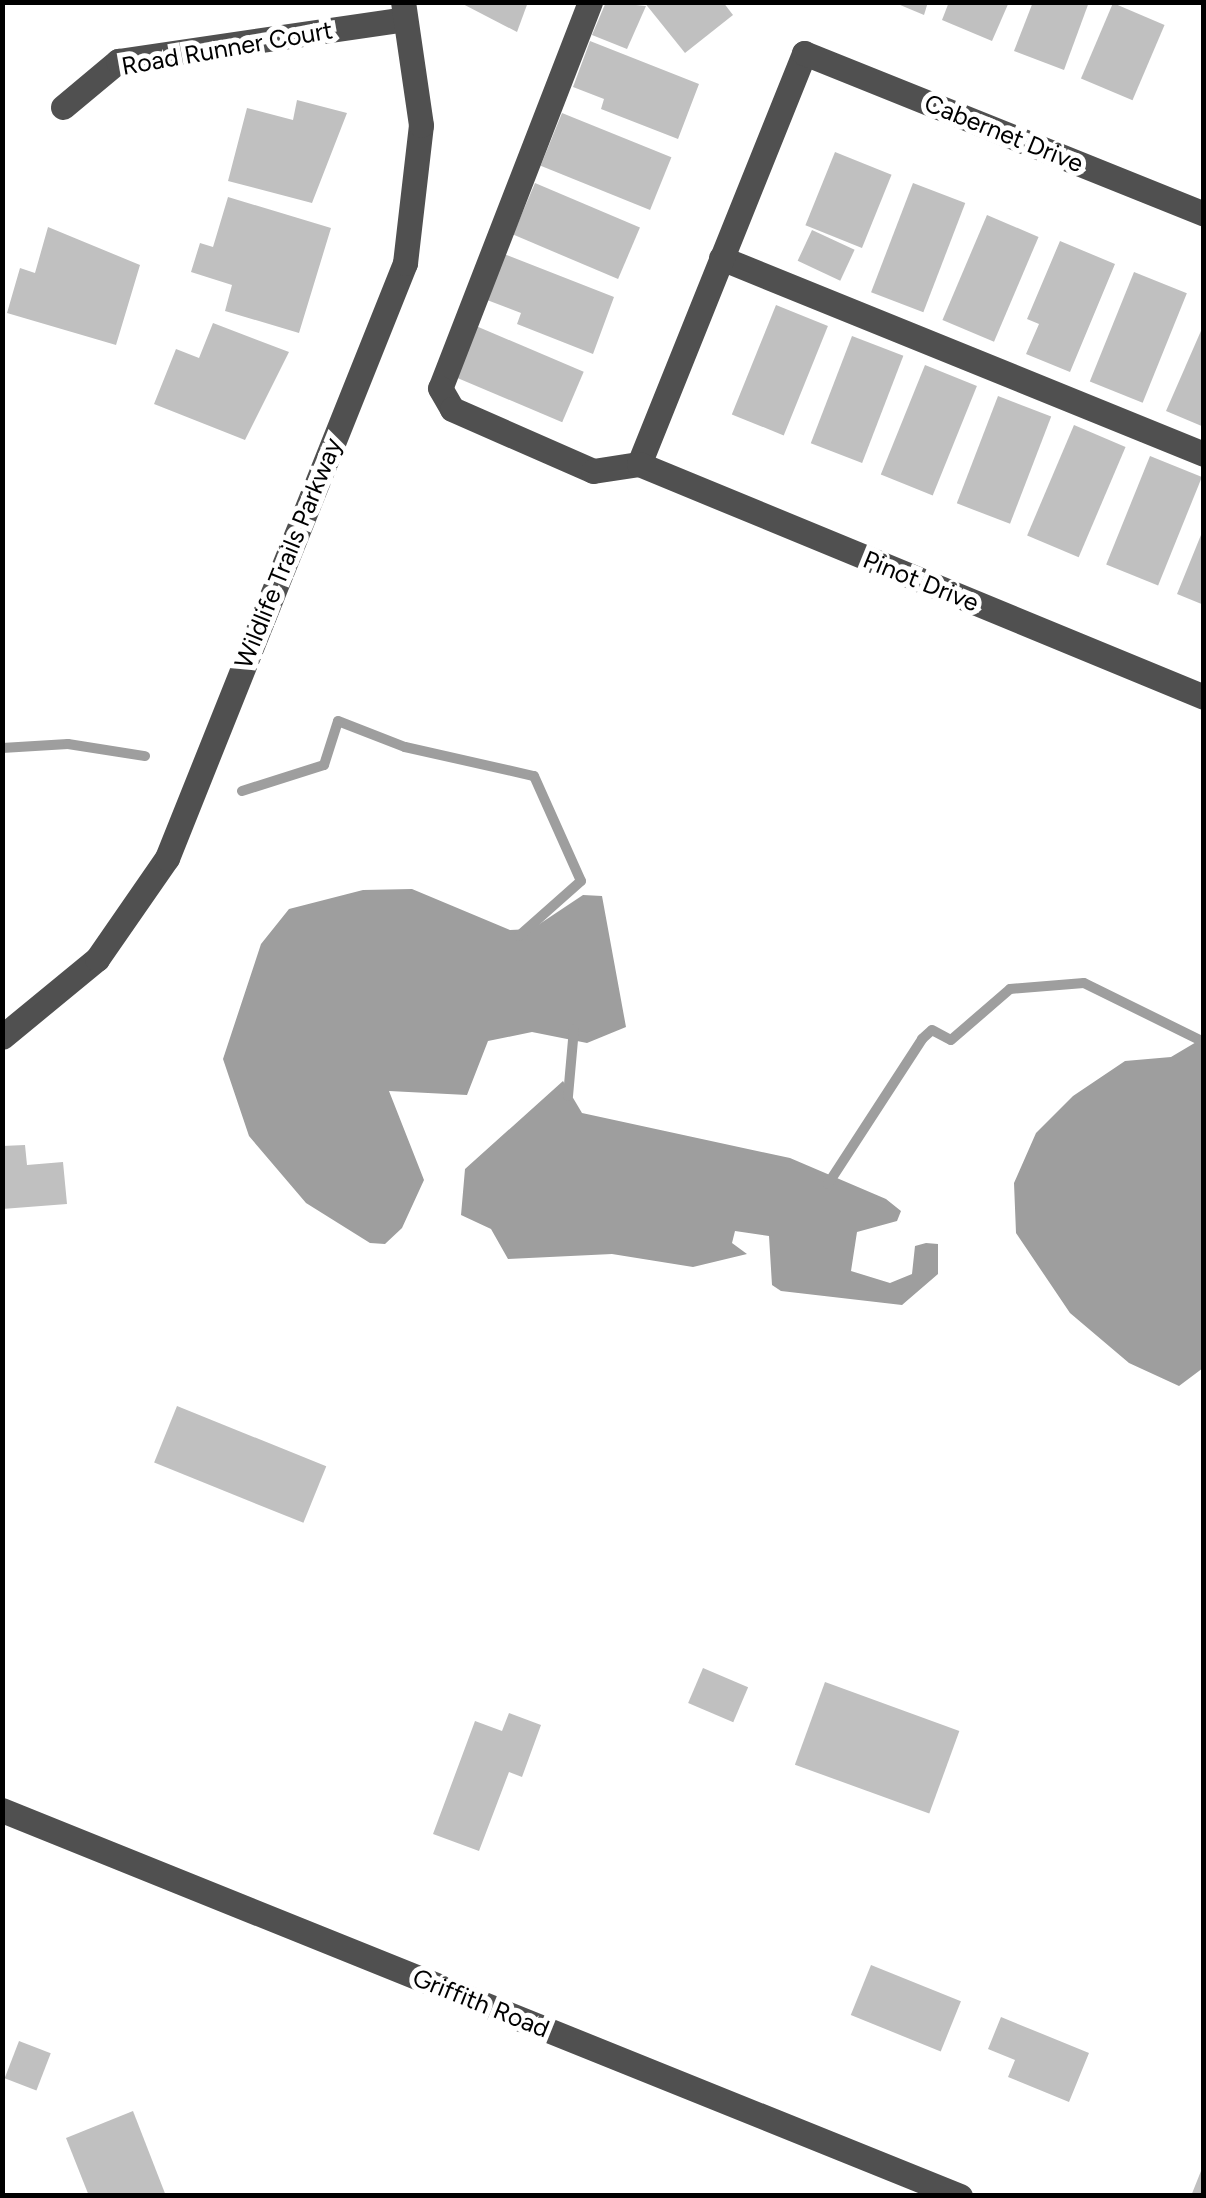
<!DOCTYPE html>
<style>
body{margin:0}
#map{position:relative;width:1206px;height:2198px;overflow:hidden;background:#fff;font-family:Figtree,sans-serif}
div>[style]{position:absolute}
[style*='--x']{left:calc(var(--x)*1px);top:calc(var(--y)*1px);width:calc(var(--w)*1px);rotate:calc(var(--a)*1deg)}
.water>*{inset:0;background:#9e9e9e}
.stream>*{height:10px;margin:-5px;padding:0 5px;transform-origin:5px;border-radius:5px;background:#9e9e9e}
.building>*{inset:0;background:#c0c0c0;transform-origin:0 0}
.minor>*{height:25px;margin:-12.5px;padding:0 12.5px;transform-origin:12.5px;border-radius:12.5px;background:#505050}
span{translate:-50% -50%;white-space:nowrap;text-align:center;line-height:1.15;-webkit-text-stroke:10px #fff;paint-order:stroke}
.street-label{font-size:25px;color:#000}
.frame{position:absolute;inset:0;border:5px solid #000;pointer-events:none}
</style>
<div id="map">
<div class="water">
<div style="clip-path:polygon(412px 889px,510px 930px,532px 929px,583px 895px,602px 896px,626px 1027px,587px 1043px,532px 1032px,488px 1041px,467px 1095px,389px 1091px,424px 1180px,402px 1228px,385px 1244px,370px 1243px,306px 1203px,249px 1136px,223px 1059px,261px 944px,289px 909px,363px 890px)"></div>
<div style="clip-path:polygon(1203px 1038px,1203px 1368px,1179px 1386px,1129px 1363px,1070px 1313px,1016px 1233px,1014px 1183px,1036px 1133px,1073px 1096px,1125px 1061px,1171px 1057px)"></div>
<div style="clip-path:polygon(563px 1081px,582px 1113px,790px 1158px,886px 1199px,901px 1211px,897px 1221px,857px 1232px,851px 1271px,890px 1283px,912px 1274px,915px 1246px,926px 1243px,938px 1244px,938px 1274px,902px 1305px,781px 1291px,772px 1285px,769px 1236px,735px 1231px,732px 1243px,747px 1254px,693px 1267px,612px 1254px,508px 1259px,491px 1229px,461px 1215px,465px 1169px)"></div>
</div>
<div class="stream">
<div style="--x:2;--y:748;--w:66;--a:-3.5"></div>
<div style="--x:68;--y:744;--w:78;--a:8.9"></div>
<div style="--x:242;--y:791;--w:86;--a:-17.6"></div>
<div style="--x:324;--y:765;--w:46;--a:-72.3"></div>
<div style="--x:338;--y:721;--w:72;--a:21.2"></div>
<div style="--x:405;--y:747;--w:132;--a:12.7"></div>
<div style="--x:534;--y:776;--w:115;--a:65.9"></div>
<div style="--x:581;--y:881;--w:83;--a:138.4"></div>
<div style="--x:568;--y:1096;--w:67;--a:-84.9"></div>
<div style="--x:828;--y:1184;--w:173;--a:-57"></div>
<div style="--x:922;--y:1039;--w:13;--a:-42"></div>
<div style="--x:932;--y:1030;--w:21;--a:28"></div>
<div style="--x:951;--y:1040;--w:78;--a:-40.8"></div>
<div style="--x:1010;--y:989;--w:74;--a:-4.6"></div>
<div style="--x:1084;--y:983;--w:134;--a:26.2"></div>
</div>
<div class="building">
<div style="clip-path:polygon(459px 2px,528px 2px,517px 32px)"></div>
<div style="clip-path:polygon(606px 2px,646px 6px,627px 49px,592px 35px)"></div>
<div style="clip-path:polygon(644px 2px,723px 2px,733px 15px,685px 53px)"></div>
<div style="clip-path:polygon(893px 2px,928px 2px,924px 15px)"></div>
<div style="clip-path:polygon(949px 2px,1009px 2px,992px 41px,942px 20px)"></div>
<div style="clip-path:polygon(1033px 2px,1089px 2px,1064px 70px,1014px 51px)"></div>
<div style="left:1113px;top:3px;width:56px;height:82px;rotate:23deg"></div>
<div style="clip-path:polygon(590px 41px,699px 84px,678px 139px,601px 109px,604px 99px,573px 87px)"></div>
<div style="clip-path:polygon(297px 100px,347px 113px,312px 203px,228px 181px,247px 108px,293px 120px)"></div>
<div style="left:562px;top:113px;width:118px;height:57px;rotate:22deg"></div>
<div style="left:835px;top:152px;width:61px;height:79px;rotate:22deg"></div>
<div style="left:535px;top:183px;width:114px;height:56px;rotate:23deg"></div>
<div style="left:913px;top:183px;width:56px;height:117px;rotate:21deg"></div>
<div style="clip-path:polygon(228px 197px,331px 228px,299px 333px,225px 311px,232px 285px,191px 272px,200px 243px,213px 247px)"></div>
<div style="left:987px;top:215px;width:56px;height:114px;rotate:23deg"></div>
<div style="clip-path:polygon(48px 227px,140px 265px,116px 345px,7px 313px,20px 268px,35px 273px)"></div>
<div style="left:812px;top:230px;width:47px;height:34px;rotate:25deg"></div>
<div style="clip-path:polygon(1060px 241px,1115px 264px,1070px 372px,1026px 354px,1039px 324px,1027px 319px)"></div>
<div style="clip-path:polygon(504px 254px,614px 297px,593px 354px,517px 324px,521px 313px,487px 300px)"></div>
<div style="left:1134px;top:272px;width:57px;height:118px;rotate:22deg"></div>
<div style="left:776px;top:305px;width:56px;height:118px;rotate:22deg"></div>
<div style="clip-path:polygon(213px 323px,289px 352px,245px 440px,154px 404px,176px 349px,199px 358px)"></div>
<div style="clip-path:polygon(1204px 324px,1204px 427px,1166px 411px)"></div>
<div style="left:476px;top:326px;width:117px;height:55px;rotate:23deg"></div>
<div style="left:852px;top:336px;width:55px;height:115px;rotate:21deg"></div>
<div style="left:925px;top:365px;width:56px;height:118px;rotate:22deg"></div>
<div style="left:998px;top:396px;width:57px;height:115px;rotate:21deg"></div>
<div style="left:1074px;top:425px;width:56px;height:120px;rotate:23deg"></div>
<div style="left:1150px;top:456px;width:56px;height:117px;rotate:22deg"></div>
<div style="clip-path:polygon(1203px 530px,1204px 530px,1204px 605px,1177px 594px)"></div>
<div style="clip-path:polygon(25px 1145px,27px 1165px,63px 1162px,67px 1204px,2px 1209px,2px 1146px)"></div>
<div style="left:177px;top:1406px;width:161px;height:61px;rotate:22deg"></div>
<div style="left:703px;top:1668px;width:49px;height:38px;rotate:23deg"></div>
<div style="left:825px;top:1682px;width:143px;height:88px;rotate:20deg"></div>
<div style="clip-path:polygon(509px 1713px,541px 1725px,522px 1777px,509px 1772px,479px 1851px,433px 1834px,475px 1721px,502px 1731px)"></div>
<div style="left:871px;top:1965px;width:97px;height:54px;rotate:22deg"></div>
<div style="clip-path:polygon(1001px 2017px,1089px 2053px,1069px 2102px,1008px 2077px,1015px 2060px,988px 2049px)"></div>
<div style="left:19px;top:2041px;width:34px;height:40px;rotate:21deg"></div>
<div style="clip-path:polygon(133px 2111px,166px 2196px,89px 2196px,66px 2138px)"></div>
<div style="clip-path:polygon(1203px 2166px,1204px 2196px,1191px 2196px)"></div>
</div>
<div class="minor">
<div style="--x:590;--y:2;--w:414;--a:111.2"></div>
<div style="--x:440;--y:388;--w:24;--a:60"></div>
<div style="--x:452;--y:409;--w:154;--a:23.7"></div>
<div style="--x:593;--y:471;--w:47;--a:-8.7"></div>
<div style="--x:63;--y:107;--w:72;--a:-39.9"></div>
<div style="--x:118;--y:61;--w:290;--a:-8.3"></div>
<div style="--x:721;--y:258;--w:521;--a:22.09"></div>
<div style="--x:639;--y:464;--w:443;--a:-68.1"></div>
<div style="--x:804;--y:53;--w:431;--a:21.9"></div>
<div style="--x:639;--y:464;--w:611;--a:22.41"></div>
<div style="--x:2;--y:1037;--w:123;--a:-39.4"></div>
<div style="--x:97;--y:959;--w:123;--a:-55.3"></div>
<div style="--x:167;--y:858;--w:641;--a:-68.2"></div>
<div style="--x:405;--y:263;--w:139;--a:-83.4"></div>
<div style="--x:421;--y:125;--w:124;--a:-98.3"></div>
<div style="--x:2;--y:1810;--w:1033;--a:21.95"></div>
</div>
<div class="street-label">
<span style="left:227px;top:48px;rotate:-10deg">Road Runner Court</span>
<span style="left:1004px;top:133px;rotate:22deg">Cabernet Drive</span>
<span style="left:288px;top:553px;rotate:-68deg">Wildlife Trails Parkway</span>
<span style="left:921px;top:581px;rotate:22deg">Pinot Drive</span>
<span style="left:481px;top:2003px;rotate:22deg">Griffith Road</span>
</div>
<div class="frame"></div>
</div>
